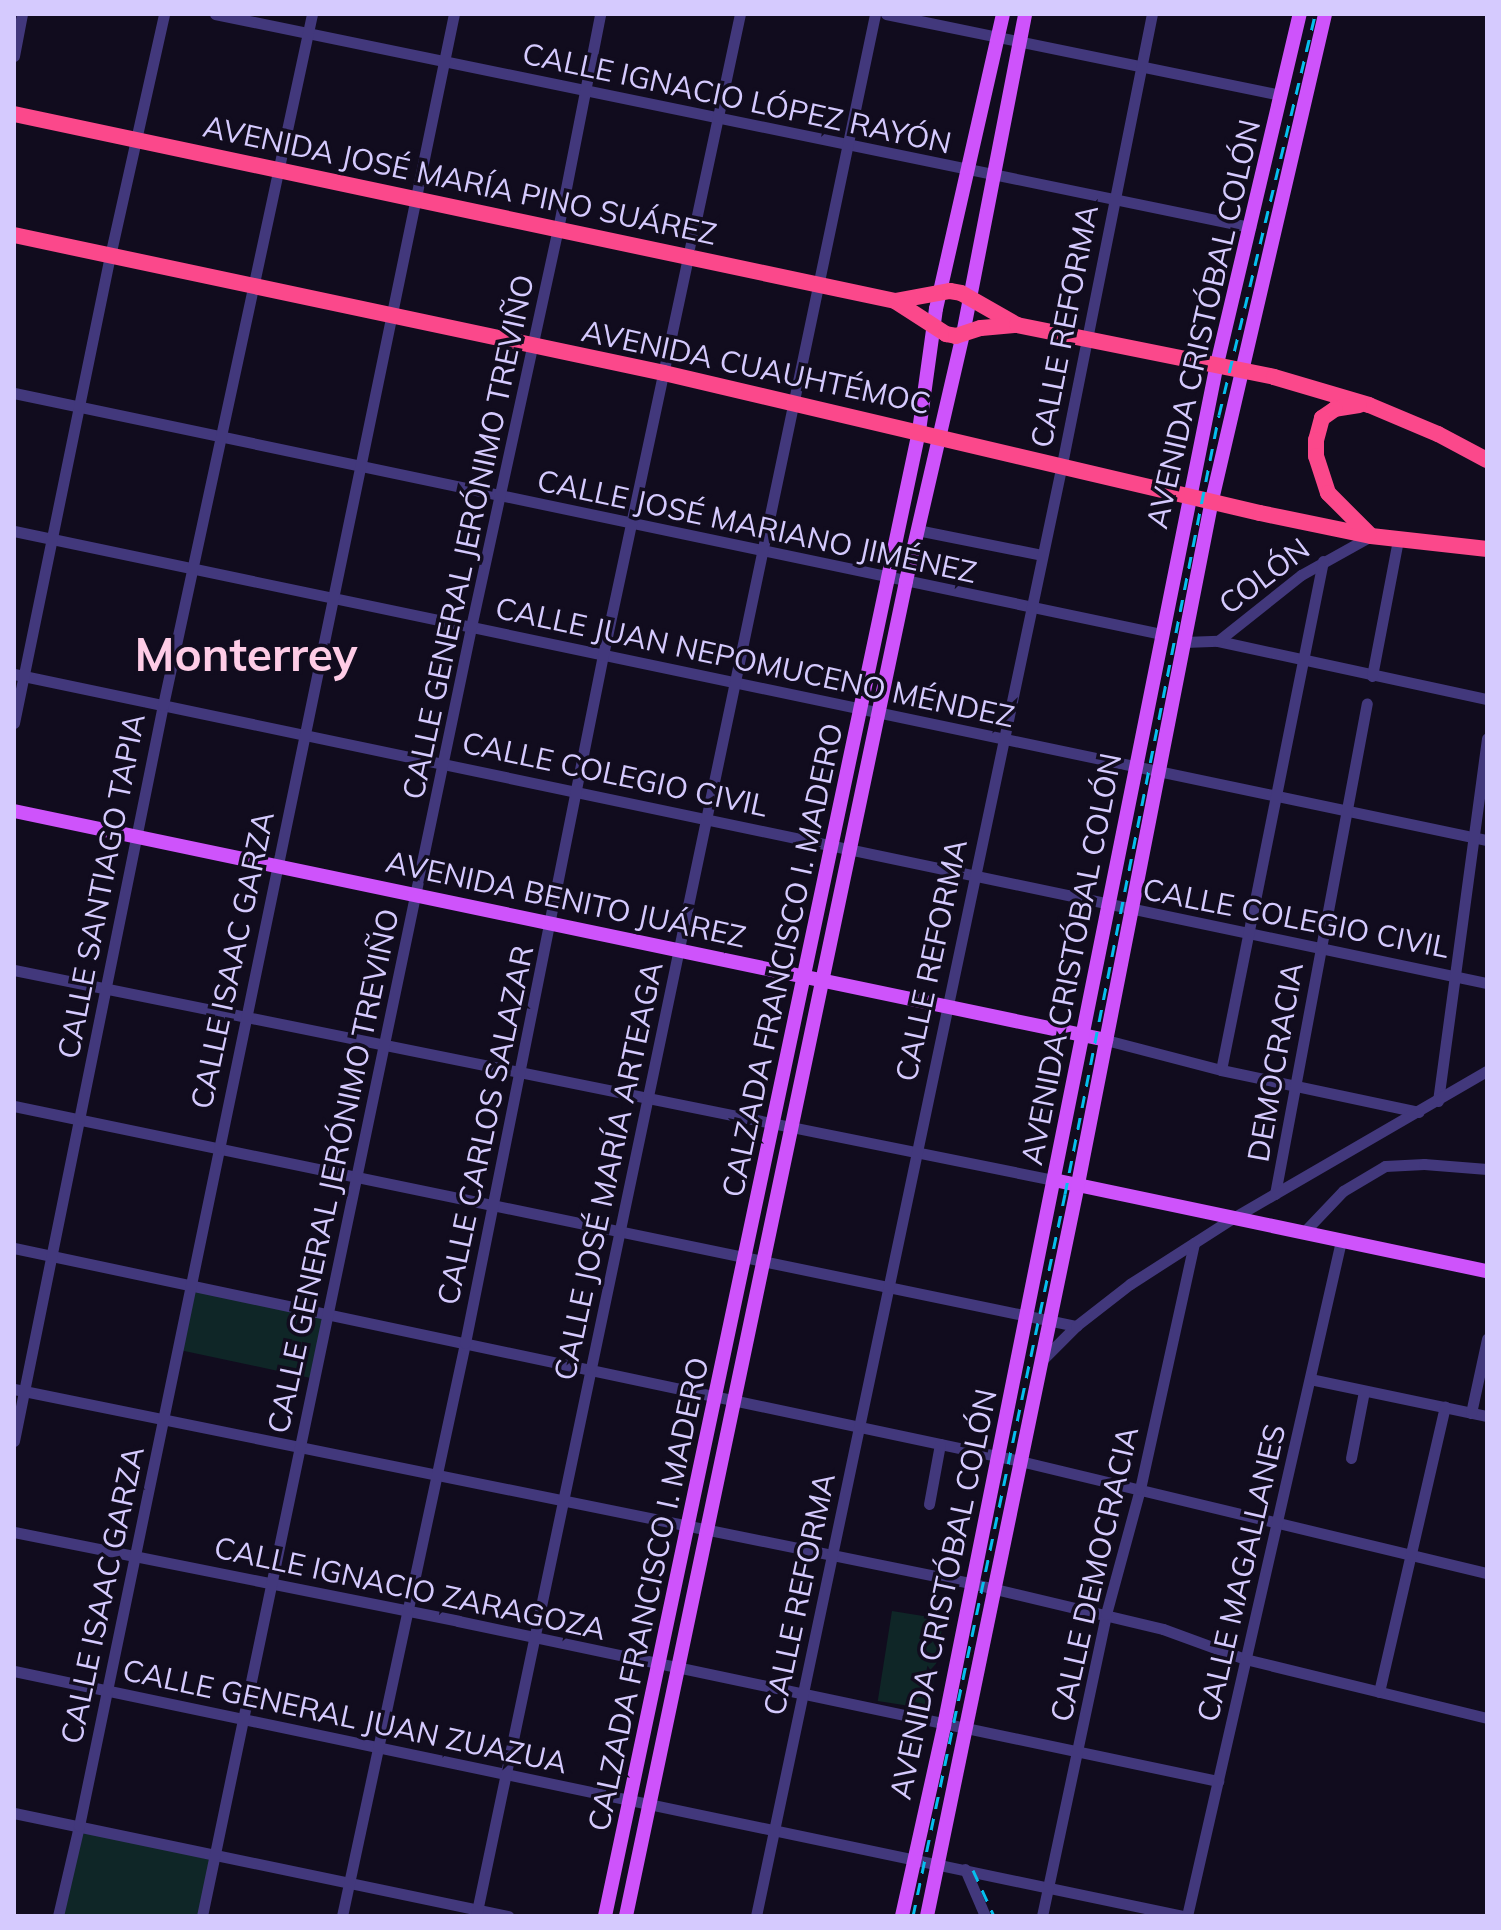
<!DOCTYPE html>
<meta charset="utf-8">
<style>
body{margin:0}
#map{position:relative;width:1501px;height:1930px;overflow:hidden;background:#110c1e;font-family:Mulish,sans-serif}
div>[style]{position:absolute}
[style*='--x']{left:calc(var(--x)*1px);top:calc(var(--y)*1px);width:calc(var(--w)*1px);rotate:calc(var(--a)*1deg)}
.green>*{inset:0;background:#0f2627;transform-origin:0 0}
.minor>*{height:11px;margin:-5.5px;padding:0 5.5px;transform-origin:5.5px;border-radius:5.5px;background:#42387c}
.major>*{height:14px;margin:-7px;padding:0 7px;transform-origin:7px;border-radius:7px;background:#ce53fb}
.highway>*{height:16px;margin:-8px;padding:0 8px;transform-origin:8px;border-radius:8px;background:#fb488b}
.rail>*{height:3px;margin-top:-1.5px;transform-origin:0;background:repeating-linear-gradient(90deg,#05bfee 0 12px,transparent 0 22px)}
span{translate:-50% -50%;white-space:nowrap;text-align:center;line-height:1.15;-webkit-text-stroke:7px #110c1e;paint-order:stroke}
.street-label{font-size:30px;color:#d5cafe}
.town-label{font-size:46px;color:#fecce6;font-weight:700}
.frame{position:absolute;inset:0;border:16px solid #d5cafe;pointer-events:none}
</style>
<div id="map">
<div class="green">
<div style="left:191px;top:1285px;width:140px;height:66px;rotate:12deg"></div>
<div style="left:892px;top:1611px;width:52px;height:91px;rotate:9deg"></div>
<div style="clip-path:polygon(79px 1826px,215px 1855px,202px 1916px,58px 1916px)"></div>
</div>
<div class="minor">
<div style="--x:215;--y:14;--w:1057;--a:11.63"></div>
<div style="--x:886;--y:14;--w:403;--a:11.6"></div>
<div style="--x:14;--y:56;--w:43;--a:-79.2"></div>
<div style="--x:14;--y:393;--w:1173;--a:11.86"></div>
<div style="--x:917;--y:530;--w:127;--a:11.3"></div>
<div style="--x:14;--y:531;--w:1505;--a:11.85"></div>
<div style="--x:1218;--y:641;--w:275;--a:12.2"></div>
<div style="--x:1184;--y:642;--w:34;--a:-2"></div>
<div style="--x:1218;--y:641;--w:106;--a:-38.5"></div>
<div style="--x:1301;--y:575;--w:78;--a:-29.2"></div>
<div style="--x:14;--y:674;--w:1505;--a:11.85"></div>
<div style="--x:1372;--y:676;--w:138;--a:-79.2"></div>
<div style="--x:14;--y:723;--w:477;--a:-78.4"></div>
<div style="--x:110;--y:256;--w:248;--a:-77.4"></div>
<div style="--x:14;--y:970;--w:1061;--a:11.42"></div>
<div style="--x:1106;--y:1040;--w:119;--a:14.6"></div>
<div style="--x:1221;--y:1070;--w:202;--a:12"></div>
<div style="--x:1221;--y:1070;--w:519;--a:-78.67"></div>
<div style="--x:1438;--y:1101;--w:366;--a:-82.3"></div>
<div style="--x:14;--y:1106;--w:1085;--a:11.7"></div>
<div style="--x:1275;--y:1194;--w:499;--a:-79.4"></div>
<div style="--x:1303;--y:1233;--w:58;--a:-46.4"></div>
<div style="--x:1343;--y:1191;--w:49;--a:-30.8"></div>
<div style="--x:1385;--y:1166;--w:39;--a:-3"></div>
<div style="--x:1424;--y:1164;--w:63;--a:4.5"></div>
<div style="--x:14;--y:1248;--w:1028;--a:11.95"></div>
<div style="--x:1020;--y:1461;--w:480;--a:13.5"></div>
<div style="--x:1042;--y:1360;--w:48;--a:-45"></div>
<div style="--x:1076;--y:1326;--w:68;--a:-37.9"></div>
<div style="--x:1130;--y:1284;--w:122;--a:-32.7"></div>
<div style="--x:1233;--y:1218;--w:293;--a:-30.1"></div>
<div style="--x:1310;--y:1379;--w:181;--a:11.8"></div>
<div style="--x:14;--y:1389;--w:975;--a:11.47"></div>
<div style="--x:970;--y:1583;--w:198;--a:13.4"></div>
<div style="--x:1163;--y:1629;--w:87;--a:20.1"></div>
<div style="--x:1245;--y:1659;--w:249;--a:13.7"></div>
<div style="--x:1471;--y:1413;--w:76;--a:-77.8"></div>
<div style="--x:14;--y:1441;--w:751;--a:-78.56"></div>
<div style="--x:163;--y:705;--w:707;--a:-77.83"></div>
<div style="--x:1351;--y:1458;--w:68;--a:-79"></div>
<div style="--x:929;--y:1504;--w:61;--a:-79.6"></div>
<div style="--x:14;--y:1532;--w:453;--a:11.3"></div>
<div style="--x:458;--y:1621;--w:777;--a:11.89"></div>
<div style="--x:14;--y:1671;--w:1194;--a:11.84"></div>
<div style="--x:1379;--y:1692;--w:293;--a:-77"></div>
<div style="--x:14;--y:1813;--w:505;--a:11.78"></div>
<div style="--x:965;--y:1869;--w:51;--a:66.9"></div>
<div style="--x:58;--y:1916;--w:92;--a:-76.9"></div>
<div style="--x:79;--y:1826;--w:1850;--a:-78.31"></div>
<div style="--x:202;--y:1916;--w:1317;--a:-78.21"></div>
<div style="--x:471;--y:627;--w:407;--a:-77.7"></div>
<div style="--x:558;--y:229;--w:219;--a:-78.9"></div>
<div style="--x:342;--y:1916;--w:586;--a:-77.88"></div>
<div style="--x:465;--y:1343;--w:702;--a:-78.66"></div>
<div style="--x:603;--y:655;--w:655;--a:-77.94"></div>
<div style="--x:476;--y:1916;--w:1943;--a:-78.15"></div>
<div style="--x:756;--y:1916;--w:1484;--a:-78.1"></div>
<div style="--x:1062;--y:464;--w:459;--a:-78.7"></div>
<div style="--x:1042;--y:1916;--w:309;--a:-78"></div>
<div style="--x:1106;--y:1614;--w:130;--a:-74.8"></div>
<div style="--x:1140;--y:1489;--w:252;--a:-77.6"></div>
<div style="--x:1187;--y:1916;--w:692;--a:-77.15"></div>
</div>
<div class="major">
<div style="--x:14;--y:811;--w:1116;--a:11.84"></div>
<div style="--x:1054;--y:1180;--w:442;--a:11.9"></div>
<div style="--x:605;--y:1916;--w:1518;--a:-78.06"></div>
<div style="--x:919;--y:431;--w:123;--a:-82.1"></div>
<div style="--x:936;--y:309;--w:303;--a:-77.2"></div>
<div style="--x:626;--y:1916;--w:1364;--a:-78.15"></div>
<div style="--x:906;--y:581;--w:253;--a:-77"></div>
<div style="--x:963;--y:334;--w:326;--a:-79"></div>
<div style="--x:902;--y:1916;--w:195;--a:-77.5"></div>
<div style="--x:944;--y:1726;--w:1389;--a:-78.67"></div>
<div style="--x:1217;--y:364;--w:360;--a:-76.7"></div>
<div style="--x:927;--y:1916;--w:747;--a:-78.34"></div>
<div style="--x:1078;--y:1184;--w:697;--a:-78.92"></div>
<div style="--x:1212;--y:500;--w:499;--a:-76.9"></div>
</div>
<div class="highway">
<div style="--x:14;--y:114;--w:901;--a:11.98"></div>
<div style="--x:895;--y:301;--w:56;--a:-10.3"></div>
<div style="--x:950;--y:291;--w:11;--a:10"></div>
<div style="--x:961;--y:293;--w:64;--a:29.7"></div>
<div style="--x:14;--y:235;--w:664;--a:11.99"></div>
<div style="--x:664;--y:373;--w:612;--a:13.22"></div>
<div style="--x:1260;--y:513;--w:113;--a:11.7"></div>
<div style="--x:1371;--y:536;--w:117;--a:6.4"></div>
<div style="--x:895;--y:301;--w:61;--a:32.9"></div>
<div style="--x:946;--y:334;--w:10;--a:11"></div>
<div style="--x:956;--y:336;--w:26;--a:-18"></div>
<div style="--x:981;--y:328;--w:36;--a:-5"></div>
<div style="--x:1017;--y:325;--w:262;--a:11.4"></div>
<div style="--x:1274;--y:377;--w:99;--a:16.4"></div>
<div style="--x:1369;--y:405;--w:75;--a:22.8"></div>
<div style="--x:1438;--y:434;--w:55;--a:28"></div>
<div style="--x:1359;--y:405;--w:24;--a:171"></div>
<div style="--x:1335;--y:409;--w:16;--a:145"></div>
<div style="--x:1322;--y:418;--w:23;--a:105"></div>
<div style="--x:1316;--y:440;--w:16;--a:90"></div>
<div style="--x:1316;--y:456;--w:39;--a:72"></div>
<div style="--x:1328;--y:493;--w:58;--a:45"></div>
</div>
<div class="rail">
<div style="--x:973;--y:1870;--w:51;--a:65.5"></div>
<div style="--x:913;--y:1916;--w:738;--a:-78.11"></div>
<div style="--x:1065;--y:1194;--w:794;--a:-78.82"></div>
<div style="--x:1219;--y:415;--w:412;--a:-76.5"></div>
</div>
<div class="street-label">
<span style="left:737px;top:98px;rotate:12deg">CALLE IGNACIO LÓPEZ RAYÓN</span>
<span style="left:460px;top:180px;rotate:12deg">AVENIDA JOSÉ MARÍA PINO SUÁREZ</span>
<span style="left:1203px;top:324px;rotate:-77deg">AVENIDA CRISTÓBAL COLÓN</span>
<span style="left:1064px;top:326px;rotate:-79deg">CALLE REFORMA</span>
<span style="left:756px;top:367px;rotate:12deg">AVENIDA CUAUHTÉMOC</span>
<span style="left:757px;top:526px;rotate:12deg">CALLE JOSÉ MARIANO JIMÉNEZ</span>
<span style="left:468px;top:537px;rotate:-78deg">CALLE GENERAL JERÓNIMO TREVIÑO</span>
<span style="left:1264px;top:576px;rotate:-37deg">COLÓN</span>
<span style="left:755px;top:662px;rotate:12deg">CALLE JUAN NEPOMUCENO MÉNDEZ</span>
<span style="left:615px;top:774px;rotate:12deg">CALLE COLEGIO CIVIL</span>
<span style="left:101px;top:886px;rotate:-79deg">CALLE SANTIAGO TAPIA</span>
<span style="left:566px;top:899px;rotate:12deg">AVENIDA BENITO JUÁREZ</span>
<span style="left:1296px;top:918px;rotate:11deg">CALLE COLEGIO CIVIL</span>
<span style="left:1071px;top:959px;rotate:-79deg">AVENIDA CRISTÓBAL COLÓN</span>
<span style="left:232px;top:960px;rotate:-78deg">CALLE ISAAC GARZA</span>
<span style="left:782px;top:960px;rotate:-78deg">CALZADA FRANCISCO I. MADERO</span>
<span style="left:931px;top:960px;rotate:-78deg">CALLE REFORMA</span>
<span style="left:1275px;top:1062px;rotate:-80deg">DEMOCRACIA</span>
<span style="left:485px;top:1125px;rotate:-78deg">CALLE CARLOS SALAZAR</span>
<span style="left:333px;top:1171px;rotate:-78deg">CALLE GENERAL JERÓNIMO TREVIÑO</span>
<span style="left:608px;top:1171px;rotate:-78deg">CALLE JOSÉ MARÍA ARTEAGA</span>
<span style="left:1241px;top:1573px;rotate:-77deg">CALLE MAGALLANES</span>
<span style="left:1094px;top:1574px;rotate:-77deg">CALLE DEMOCRACIA</span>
<span style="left:410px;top:1588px;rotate:12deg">CALLE IGNACIO ZARAGOZA</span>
<span style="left:648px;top:1594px;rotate:-78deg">CALZADA FRANCISCO I. MADERO</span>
<span style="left:799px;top:1594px;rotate:-78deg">CALLE REFORMA</span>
<span style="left:943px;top:1594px;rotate:-78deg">AVENIDA CRISTÓBAL COLÓN</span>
<span style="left:102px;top:1595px;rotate:-78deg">CALLE ISAAC GARZA</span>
<span style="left:345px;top:1716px;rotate:12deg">CALLE GENERAL JUAN ZUAZUA</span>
</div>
<div class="town-label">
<span style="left:246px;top:654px">Monterrey</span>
</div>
<div class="frame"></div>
</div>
